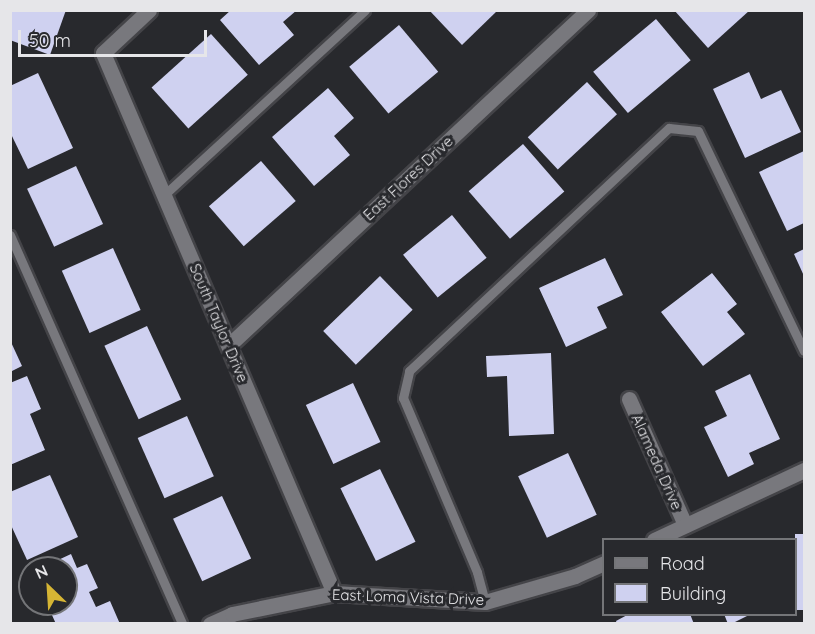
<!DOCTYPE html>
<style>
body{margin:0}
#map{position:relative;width:815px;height:634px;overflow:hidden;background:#28292d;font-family:Quicksand,sans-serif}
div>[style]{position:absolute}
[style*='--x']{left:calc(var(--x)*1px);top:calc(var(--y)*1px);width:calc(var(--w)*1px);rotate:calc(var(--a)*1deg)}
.building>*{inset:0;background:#cfd1f0;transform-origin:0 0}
.roads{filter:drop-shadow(2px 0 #444448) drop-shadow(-2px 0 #444448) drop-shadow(0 2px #444448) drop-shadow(0 -2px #444448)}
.lane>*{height:9px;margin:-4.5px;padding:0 4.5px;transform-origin:4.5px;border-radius:4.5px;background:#78787d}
.street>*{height:15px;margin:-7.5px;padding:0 7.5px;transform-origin:7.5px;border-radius:7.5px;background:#78787d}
span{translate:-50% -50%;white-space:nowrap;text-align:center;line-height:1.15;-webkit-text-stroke:6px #28292d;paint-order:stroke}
.street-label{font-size:15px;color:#e6e6e9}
.frame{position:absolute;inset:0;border:12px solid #e6e6e9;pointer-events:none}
.legend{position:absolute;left:602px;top:538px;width:195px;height:78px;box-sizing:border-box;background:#28292d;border:2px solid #747578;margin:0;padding:8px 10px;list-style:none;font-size:18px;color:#e6e6e9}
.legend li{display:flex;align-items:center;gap:12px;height:30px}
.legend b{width:30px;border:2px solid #747578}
.north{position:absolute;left:18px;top:556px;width:60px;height:60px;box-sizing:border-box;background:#28292d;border:2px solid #747578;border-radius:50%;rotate:335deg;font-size:16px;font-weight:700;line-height:24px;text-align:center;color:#e6e6e9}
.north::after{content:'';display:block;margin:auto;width:21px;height:27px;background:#d6b534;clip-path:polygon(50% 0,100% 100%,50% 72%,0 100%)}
.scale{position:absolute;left:18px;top:30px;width:189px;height:27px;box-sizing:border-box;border:3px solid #e6e6e9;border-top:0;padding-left:8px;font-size:18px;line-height:21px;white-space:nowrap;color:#e6e6e9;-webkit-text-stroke:4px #28292d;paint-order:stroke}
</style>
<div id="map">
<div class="building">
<div style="clip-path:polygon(10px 10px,66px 10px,50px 55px,10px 40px)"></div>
<div style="clip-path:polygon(231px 10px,297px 10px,283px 22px,294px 35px,259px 65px,220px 20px)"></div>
<div style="clip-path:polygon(429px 10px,498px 10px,462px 45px)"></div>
<div style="clip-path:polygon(674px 10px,750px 10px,708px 48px)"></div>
<div style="left:656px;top:19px;width:54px;height:82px;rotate:50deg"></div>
<div style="left:399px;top:25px;width:61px;height:65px;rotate:50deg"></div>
<div style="left:211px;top:34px;width:55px;height:80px;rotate:48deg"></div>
<div style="clip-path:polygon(749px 72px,761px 99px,781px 90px,801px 132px,745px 158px,713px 89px)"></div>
<div style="clip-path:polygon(38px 73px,73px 148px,28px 169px,10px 132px,10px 86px)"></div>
<div style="left:587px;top:82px;width:44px;height:81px;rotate:47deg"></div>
<div style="clip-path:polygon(328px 88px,354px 118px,334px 136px,350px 155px,314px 186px,272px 137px)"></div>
<div style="left:523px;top:144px;width:63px;height:72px;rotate:49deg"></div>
<div style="clip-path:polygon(804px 151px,804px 223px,787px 231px,759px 172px)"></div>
<div style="left:261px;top:161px;width:53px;height:69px;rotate:49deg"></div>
<div style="left:76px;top:166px;width:64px;height:54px;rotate:65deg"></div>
<div style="left:452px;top:215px;width:55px;height:63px;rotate:51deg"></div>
<div style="left:113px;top:248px;width:68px;height:56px;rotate:66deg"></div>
<div style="clip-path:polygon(804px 249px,804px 276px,794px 254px)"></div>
<div style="clip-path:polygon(605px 258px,623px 295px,597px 307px,607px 328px,566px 347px,539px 288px)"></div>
<div style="clip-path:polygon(712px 273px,737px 304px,727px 312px,745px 334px,703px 366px,661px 312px)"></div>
<div style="left:380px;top:276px;width:47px;height:79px;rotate:46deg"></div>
<div style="left:147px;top:326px;width:81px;height:47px;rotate:65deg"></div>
<div style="clip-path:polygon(10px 340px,22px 366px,10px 372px)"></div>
<div style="clip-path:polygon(551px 353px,554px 434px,509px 436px,507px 376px,487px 377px,486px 356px)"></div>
<div style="clip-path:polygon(750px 374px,780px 439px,749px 453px,754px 464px,728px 477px,704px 427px,727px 416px,715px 391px)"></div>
<div style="clip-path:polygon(27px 376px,41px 409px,30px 414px,45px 450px,10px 465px,10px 383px)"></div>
<div style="left:353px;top:383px;width:65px;height:52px;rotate:65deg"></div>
<div style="left:187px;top:416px;width:66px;height:54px;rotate:66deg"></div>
<div style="left:568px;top:453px;width:68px;height:55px;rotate:65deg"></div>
<div style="left:380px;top:469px;width:81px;height:44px;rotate:64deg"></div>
<div style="clip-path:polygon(50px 475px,78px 537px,27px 560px,10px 523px,10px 492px)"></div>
<div style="left:222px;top:496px;width:69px;height:54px;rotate:65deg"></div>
<div style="left:804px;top:534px;width:76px;height:9px;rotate:90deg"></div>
<div style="clip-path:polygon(71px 554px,77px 568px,87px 564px,98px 588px,89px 592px,96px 607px,110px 601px,120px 624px,56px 624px,47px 604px,66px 604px,66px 568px,41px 568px)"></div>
<div style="clip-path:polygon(629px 614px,690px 614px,694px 624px,617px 624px,616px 621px)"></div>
<div style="clip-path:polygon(724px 614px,751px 614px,731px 624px,728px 624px)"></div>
</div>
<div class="roads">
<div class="lane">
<div style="--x:164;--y:195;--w:273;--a:-42.6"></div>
<div style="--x:10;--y:235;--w:425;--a:66.1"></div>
<div style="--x:485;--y:602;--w:31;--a:-105"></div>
<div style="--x:477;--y:572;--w:189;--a:-113"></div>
<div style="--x:403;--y:398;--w:28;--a:-77"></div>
<div style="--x:409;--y:371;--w:356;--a:-43.1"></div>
<div style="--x:669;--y:128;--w:29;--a:6"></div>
<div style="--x:698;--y:131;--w:244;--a:64.3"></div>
</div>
<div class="street">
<div style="--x:149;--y:10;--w:63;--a:136.9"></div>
<div style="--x:103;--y:53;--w:587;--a:66.84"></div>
<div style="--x:229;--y:345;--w:491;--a:-43"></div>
<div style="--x:629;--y:399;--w:138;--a:66"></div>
<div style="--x:654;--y:540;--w:166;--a:-25"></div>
<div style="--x:210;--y:624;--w:24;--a:-24"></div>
<div style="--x:232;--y:614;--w:104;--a:-11.6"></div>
<div style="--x:334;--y:593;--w:151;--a:3.4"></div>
<div style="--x:485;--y:602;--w:94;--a:-16.1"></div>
<div style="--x:575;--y:576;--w:32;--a:-24"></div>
</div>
</div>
<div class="street-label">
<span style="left:408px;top:178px;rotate:-43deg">East Flores Drive</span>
<span style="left:219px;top:323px;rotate:67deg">South Taylor Drive</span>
<span style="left:657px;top:462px;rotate:66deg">Alameda Drive</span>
<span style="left:408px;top:597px;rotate:2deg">East Loma Vista Drive</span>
</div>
<div class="frame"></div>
<ul class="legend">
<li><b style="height:8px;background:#78787d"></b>Road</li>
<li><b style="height:16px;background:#cfd1f0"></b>Building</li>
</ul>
<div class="north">N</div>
<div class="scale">50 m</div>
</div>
